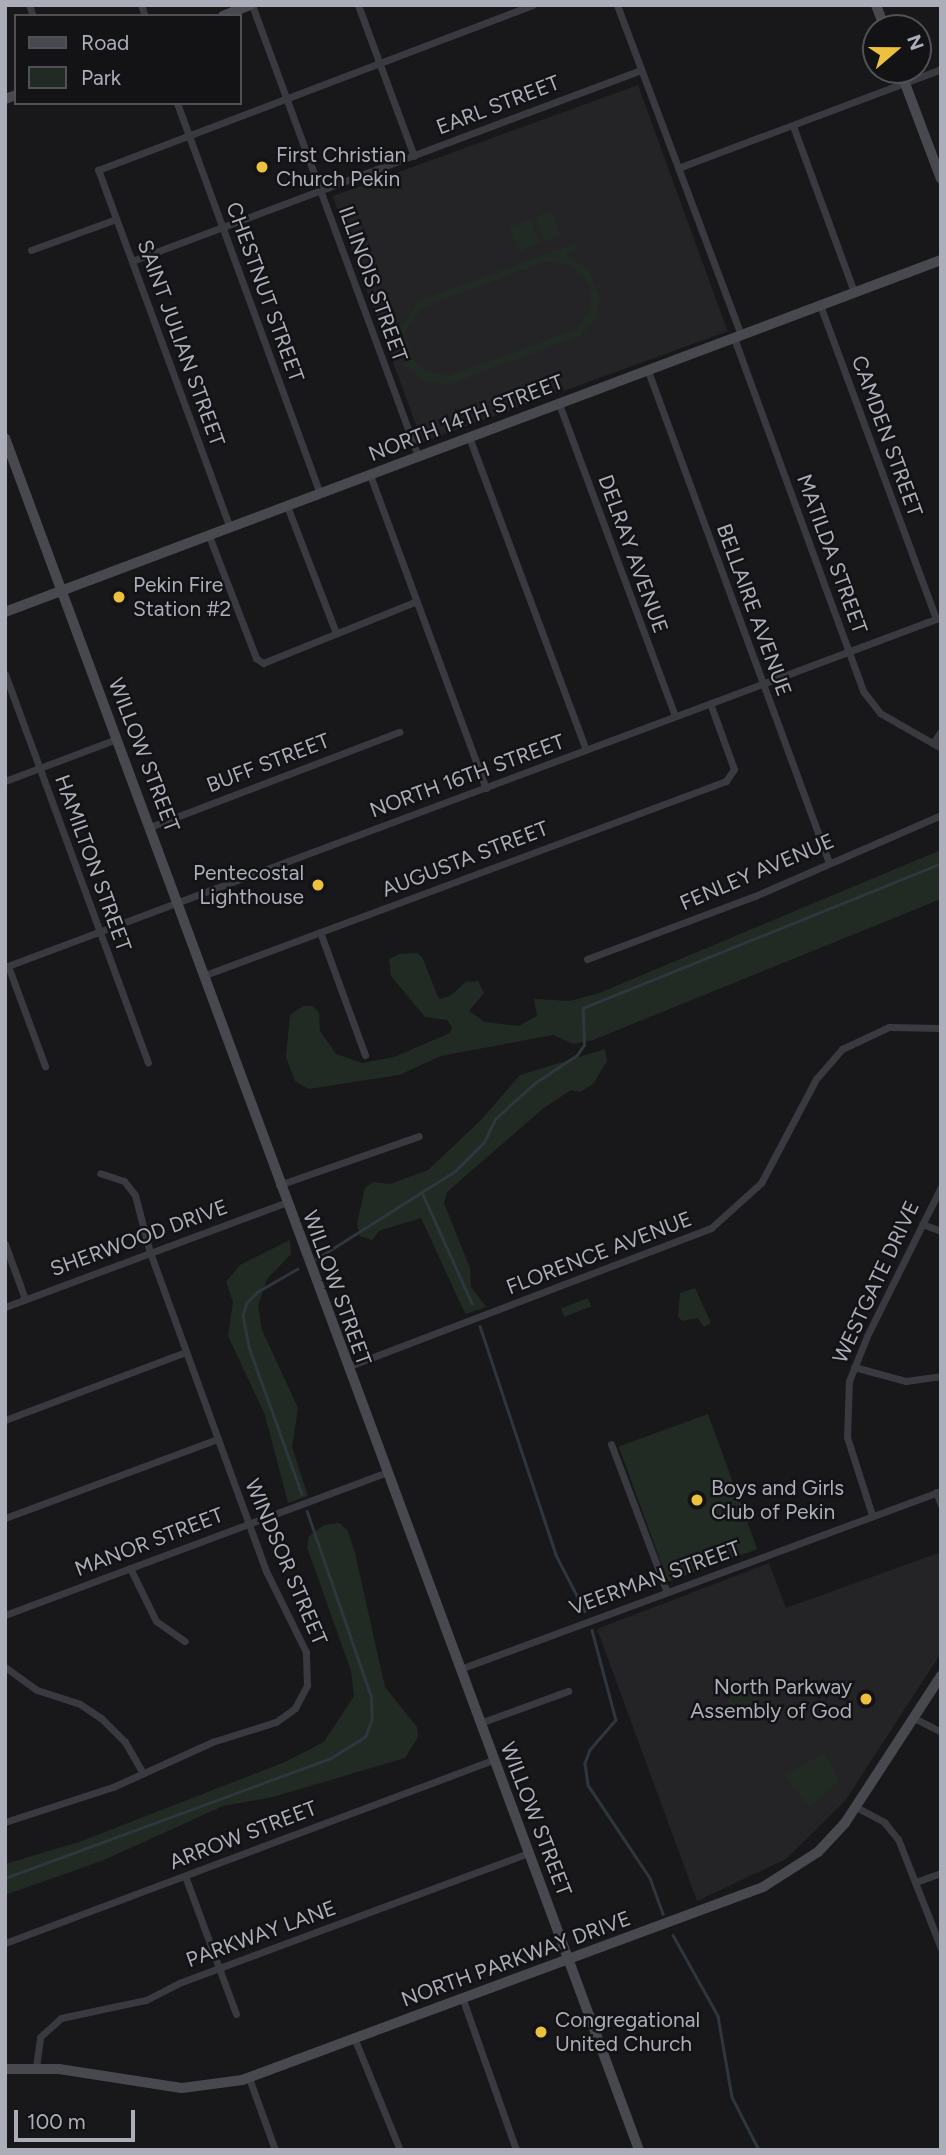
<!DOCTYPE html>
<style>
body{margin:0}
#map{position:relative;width:946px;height:2155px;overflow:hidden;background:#18181a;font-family:Figtree,sans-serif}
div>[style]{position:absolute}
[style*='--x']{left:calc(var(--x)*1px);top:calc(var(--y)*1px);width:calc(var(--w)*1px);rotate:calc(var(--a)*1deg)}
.built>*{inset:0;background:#242427;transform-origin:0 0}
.green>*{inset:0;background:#222a24;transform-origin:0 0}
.stream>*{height:2.5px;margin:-1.25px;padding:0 1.25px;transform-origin:1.25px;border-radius:1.25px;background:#2e363e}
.street>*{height:7px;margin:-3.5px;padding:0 3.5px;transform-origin:3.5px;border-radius:3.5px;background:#393a3f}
.secondary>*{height:10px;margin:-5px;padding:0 5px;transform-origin:5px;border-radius:5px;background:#47494f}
.dots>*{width:19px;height:19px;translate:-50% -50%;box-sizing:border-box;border:4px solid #131315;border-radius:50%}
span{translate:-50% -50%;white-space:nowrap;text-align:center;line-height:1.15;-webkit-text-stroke:5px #131315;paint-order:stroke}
.street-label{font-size:21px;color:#abaeb9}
.poi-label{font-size:21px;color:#abaeb9}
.left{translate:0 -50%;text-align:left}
.right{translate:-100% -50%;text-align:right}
.frame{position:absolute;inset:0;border:7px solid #abaeb9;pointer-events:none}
.legend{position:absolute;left:14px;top:14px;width:228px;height:91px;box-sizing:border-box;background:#131315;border:2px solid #505157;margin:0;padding:9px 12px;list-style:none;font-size:21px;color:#abaeb9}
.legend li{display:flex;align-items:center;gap:14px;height:35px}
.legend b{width:35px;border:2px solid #505157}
.north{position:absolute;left:862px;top:14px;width:70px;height:70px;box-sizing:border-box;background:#131315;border:2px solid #505157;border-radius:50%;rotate:70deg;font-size:19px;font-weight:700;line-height:28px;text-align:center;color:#abaeb9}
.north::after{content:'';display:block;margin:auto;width:24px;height:32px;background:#edc03e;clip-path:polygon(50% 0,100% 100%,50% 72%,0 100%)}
.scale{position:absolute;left:14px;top:2110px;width:121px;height:32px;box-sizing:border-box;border:4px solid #abaeb9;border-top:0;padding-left:9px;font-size:21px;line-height:24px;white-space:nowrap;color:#abaeb9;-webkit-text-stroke:5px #131315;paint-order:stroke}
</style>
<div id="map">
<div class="built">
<div style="left:638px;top:85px;width:262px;height:325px;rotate:70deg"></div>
<div style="clip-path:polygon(941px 1552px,941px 1653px,845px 1801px,786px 1859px,697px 1901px,597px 1629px,769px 1563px,786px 1608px)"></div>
</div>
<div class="green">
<div style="left:551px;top:211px;width:26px;height:17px;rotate:69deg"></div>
<div style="left:530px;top:219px;width:26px;height:22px;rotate:69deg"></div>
<div style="clip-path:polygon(evenodd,576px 243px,578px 249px,565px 254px,588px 269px,600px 297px,596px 319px,580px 336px,450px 384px,423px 381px,405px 365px,397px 334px,418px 301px,576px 243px,546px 261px,571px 265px,590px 286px,591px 308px,577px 329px,448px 376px,425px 370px,413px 360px,405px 332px,422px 308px,546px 261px)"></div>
<div style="clip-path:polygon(941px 850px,941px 899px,593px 1040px,574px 1044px,553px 1035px,441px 1056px,399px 1075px,309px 1089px,295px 1081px,286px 1057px,290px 1015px,303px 1006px,313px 1006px,319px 1013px,320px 1031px,336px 1054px,362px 1063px,394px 1057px,450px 1033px,452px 1027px,447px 1020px,425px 1017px,391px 976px,389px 959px,399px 954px,417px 953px,422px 957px,439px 999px,450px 996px,466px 982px,478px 981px,484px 993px,469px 1011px,485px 1022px,519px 1026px,537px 1016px,534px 999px,570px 1001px,599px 993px)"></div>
<div style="clip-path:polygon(605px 1049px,607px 1061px,593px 1084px,580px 1092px,571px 1090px,545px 1107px,447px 1192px,444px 1203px,470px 1268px,471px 1287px,486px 1307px,466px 1314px,463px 1309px,421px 1218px,379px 1231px,372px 1240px,360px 1236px,357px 1224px,365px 1188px,373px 1182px,390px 1184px,428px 1170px,481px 1120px,520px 1075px)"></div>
<div style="clip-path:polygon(290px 1240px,291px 1254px,267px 1279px,258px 1306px,262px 1330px,298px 1408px,292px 1447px,308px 1496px,288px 1503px,265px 1415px,228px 1336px,233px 1302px,226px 1282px,240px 1265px)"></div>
<div style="clip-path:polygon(695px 1288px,711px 1323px,704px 1327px,698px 1318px,682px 1321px,678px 1316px,680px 1293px)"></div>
<div style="left:588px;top:1298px;width:9px;height:29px;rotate:69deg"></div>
<div style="left:708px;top:1414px;width:144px;height:95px;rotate:70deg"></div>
<div style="clip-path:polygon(339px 1523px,348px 1531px,355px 1553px,385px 1687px,417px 1727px,418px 1737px,405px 1758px,273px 1797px,223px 1806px,104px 1860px,5px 1895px,5px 1864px,79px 1842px,285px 1762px,324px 1742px,354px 1696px,351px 1671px,307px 1547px,309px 1536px,324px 1525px)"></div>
<div style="clip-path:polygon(740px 1691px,757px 1694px,758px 1699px,749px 1709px,729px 1706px,727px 1697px)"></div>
<div style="clip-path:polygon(825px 1753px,839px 1780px,810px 1808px,784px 1775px)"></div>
</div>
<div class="stream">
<div style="--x:422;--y:1192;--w:122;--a:65.8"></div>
<div style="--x:316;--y:1259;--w:165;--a:-32.3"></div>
<div style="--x:455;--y:1171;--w:41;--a:-45"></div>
<div style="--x:484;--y:1142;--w:25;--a:-64"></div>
<div style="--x:495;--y:1119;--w:54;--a:-42"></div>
<div style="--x:535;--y:1083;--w:50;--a:-33.7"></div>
<div style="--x:577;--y:1055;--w:12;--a:-55"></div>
<div style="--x:584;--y:1045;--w:37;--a:-92"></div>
<div style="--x:583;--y:1008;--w:386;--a:-22"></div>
<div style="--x:298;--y:1269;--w:46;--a:150.1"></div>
<div style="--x:258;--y:1292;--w:16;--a:135"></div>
<div style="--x:247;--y:1303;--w:13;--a:108"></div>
<div style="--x:243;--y:1315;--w:33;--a:79"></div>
<div style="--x:249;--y:1347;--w:156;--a:70.2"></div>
<div style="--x:480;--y:1326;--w:241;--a:71.6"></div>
<div style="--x:556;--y:1555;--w:63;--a:62.6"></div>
<div style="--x:592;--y:1630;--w:93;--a:75.1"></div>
<div style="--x:616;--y:1720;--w:40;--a:131"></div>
<div style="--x:590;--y:1750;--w:14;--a:111"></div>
<div style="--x:585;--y:1763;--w:22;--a:82"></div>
<div style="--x:588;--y:1785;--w:112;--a:56.3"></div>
<div style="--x:650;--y:1878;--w:38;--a:70"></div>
<div style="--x:5;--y:1878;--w:347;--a:-20.2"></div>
<div style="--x:331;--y:1758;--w:40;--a:-32"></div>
<div style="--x:365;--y:1737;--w:19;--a:-69"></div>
<div style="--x:372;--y:1719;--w:22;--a:-93"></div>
<div style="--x:371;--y:1697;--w:196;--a:-109.1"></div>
<div style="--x:673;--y:1935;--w:93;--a:60.9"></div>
<div style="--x:718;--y:2016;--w:82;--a:80.2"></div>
<div style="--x:732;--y:2097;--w:59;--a:63"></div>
</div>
<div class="street">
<div style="--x:29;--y:5;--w:12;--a:70"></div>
<div style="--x:141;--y:5;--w:12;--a:70"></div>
<div style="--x:252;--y:5;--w:481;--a:69.8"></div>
<div style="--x:358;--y:5;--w:161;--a:69.7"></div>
<div style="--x:617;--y:5;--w:353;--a:69.4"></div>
<div style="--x:177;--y:103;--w:416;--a:69.9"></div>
<div style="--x:793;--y:126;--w:177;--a:69.8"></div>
<div style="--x:678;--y:168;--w:281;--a:-20.6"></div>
<div style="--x:31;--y:250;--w:90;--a:-20"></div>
<div style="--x:132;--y:261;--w:544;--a:-20.57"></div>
<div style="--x:820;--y:305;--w:335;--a:69.7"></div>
<div style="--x:734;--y:338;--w:376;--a:69.9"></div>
<div style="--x:863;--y:691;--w:28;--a:52"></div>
<div style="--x:880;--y:713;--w:70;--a:29.8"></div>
<div style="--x:648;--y:371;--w:521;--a:69.79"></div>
<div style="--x:559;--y:404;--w:333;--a:69.6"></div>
<div style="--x:469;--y:437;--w:334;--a:69.5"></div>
<div style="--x:370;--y:475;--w:334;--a:69.7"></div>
<div style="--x:287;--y:506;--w:136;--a:68.9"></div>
<div style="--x:230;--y:528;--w:382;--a:-110.2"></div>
<div style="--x:98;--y:170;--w:465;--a:-20.8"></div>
<div style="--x:209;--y:536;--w:131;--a:68.9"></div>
<div style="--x:256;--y:658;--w:9;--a:36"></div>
<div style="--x:263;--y:663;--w:164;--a:-21.9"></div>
<div style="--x:5;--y:674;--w:414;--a:69.8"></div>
<div style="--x:933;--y:743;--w:14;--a:-56"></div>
<div style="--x:5;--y:781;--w:120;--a:-20.6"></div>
<div style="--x:150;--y:827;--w:267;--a:-20.9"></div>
<div style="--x:320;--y:932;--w:131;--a:69.9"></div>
<div style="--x:587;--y:959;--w:179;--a:-20.6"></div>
<div style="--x:755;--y:896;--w:203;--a:-23.5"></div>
<div style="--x:8;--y:966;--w:107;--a:69.7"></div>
<div style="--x:5;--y:967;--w:999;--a:-20.5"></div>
<div style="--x:205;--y:975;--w:556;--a:-20.42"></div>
<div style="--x:726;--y:781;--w:14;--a:-56"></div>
<div style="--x:734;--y:769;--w:70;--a:-110"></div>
<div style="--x:279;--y:1185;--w:148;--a:-19.3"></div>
<div style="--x:922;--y:1224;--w:20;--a:20"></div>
<div style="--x:5;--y:1244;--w:59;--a:70"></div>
<div style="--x:5;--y:1307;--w:299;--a:-20.4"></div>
<div style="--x:347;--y:1367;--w:390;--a:-20.9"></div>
<div style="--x:711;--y:1228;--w:67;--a:-42"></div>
<div style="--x:761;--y:1183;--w:118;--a:-62.1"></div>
<div style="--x:816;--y:1079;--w:40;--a:-49"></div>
<div style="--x:842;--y:1049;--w:52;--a:-25.1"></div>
<div style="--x:889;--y:1027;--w:52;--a:1.1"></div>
<div style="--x:854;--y:1367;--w:54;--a:15.1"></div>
<div style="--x:906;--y:1381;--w:35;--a:-8"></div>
<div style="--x:5;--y:1420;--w:193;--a:-20.6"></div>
<div style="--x:611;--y:1444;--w:158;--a:69.3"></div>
<div style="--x:936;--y:1492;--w:14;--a:69"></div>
<div style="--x:872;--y:1515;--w:82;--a:-107.8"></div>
<div style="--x:847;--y:1437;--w:56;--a:-88"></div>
<div style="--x:849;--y:1381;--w:48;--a:-68.2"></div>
<div style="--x:867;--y:1336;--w:166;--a:-63.6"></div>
<div style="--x:5;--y:1518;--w:226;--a:-20.4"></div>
<div style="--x:130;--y:1568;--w:59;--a:63.9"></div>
<div style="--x:156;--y:1621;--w:35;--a:35"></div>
<div style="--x:5;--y:1615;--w:406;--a:-20.5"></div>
<div style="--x:5;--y:1667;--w:39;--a:36"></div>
<div style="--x:37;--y:1690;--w:45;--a:18"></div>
<div style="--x:80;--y:1704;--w:25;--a:34"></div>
<div style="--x:101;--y:1718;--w:34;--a:45"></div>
<div style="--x:125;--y:1742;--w:36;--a:60"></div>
<div style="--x:460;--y:1669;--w:513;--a:-20.31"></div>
<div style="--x:914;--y:1718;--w:30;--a:27"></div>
<div style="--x:480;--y:1723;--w:94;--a:-20"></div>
<div style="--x:856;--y:1807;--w:32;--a:28"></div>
<div style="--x:884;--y:1822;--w:22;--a:51"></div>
<div style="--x:898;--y:1839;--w:117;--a:68.5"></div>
<div style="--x:5;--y:1822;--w:114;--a:-18"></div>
<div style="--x:113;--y:1787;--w:109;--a:-24.4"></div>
<div style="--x:212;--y:1742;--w:67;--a:-17.4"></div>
<div style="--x:276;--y:1722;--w:24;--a:-36"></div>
<div style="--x:295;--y:1708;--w:26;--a:-62"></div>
<div style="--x:307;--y:1685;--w:33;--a:-92"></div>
<div style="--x:306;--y:1652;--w:90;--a:-116.3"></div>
<div style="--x:266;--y:1571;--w:338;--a:-110"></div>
<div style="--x:150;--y:1253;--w:60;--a:-104.5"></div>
<div style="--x:135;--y:1195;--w:18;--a:-128"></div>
<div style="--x:124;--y:1181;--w:25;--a:-162"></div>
<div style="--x:185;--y:1876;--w:147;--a:69.7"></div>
<div style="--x:916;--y:1882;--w:27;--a:-20"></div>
<div style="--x:5;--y:1943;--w:521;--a:-20.56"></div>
<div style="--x:463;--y:2000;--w:159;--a:70.5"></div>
<div style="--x:355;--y:2040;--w:119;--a:67.8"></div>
<div style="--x:36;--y:2067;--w:30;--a:-82"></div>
<div style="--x:40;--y:2037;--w:28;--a:-42"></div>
<div style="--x:61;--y:2018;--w:87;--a:-12"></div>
<div style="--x:146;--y:2000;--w:37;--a:-27"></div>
<div style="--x:179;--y:1983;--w:372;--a:-20.4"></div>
<div style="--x:249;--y:2078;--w:77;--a:70.1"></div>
</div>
<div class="secondary">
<div style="--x:876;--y:5;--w:25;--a:69"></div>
<div style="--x:223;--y:16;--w:29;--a:-22"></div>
<div style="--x:900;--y:70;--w:116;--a:69.4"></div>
<div style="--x:5;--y:99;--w:12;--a:-20"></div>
<div style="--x:5;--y:438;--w:1826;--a:69.68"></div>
<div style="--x:5;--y:612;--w:1000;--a:-20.61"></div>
<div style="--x:5;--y:2069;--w:54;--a:0"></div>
<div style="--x:59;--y:2069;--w:124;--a:8.8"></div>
<div style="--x:182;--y:2088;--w:61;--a:-7.6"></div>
<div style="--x:242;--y:2080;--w:556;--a:-20.33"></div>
<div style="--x:763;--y:1887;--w:65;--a:-32.5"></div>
<div style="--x:818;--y:1852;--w:40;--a:-47"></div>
<div style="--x:845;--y:1823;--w:176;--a:-56.9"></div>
</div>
<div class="dots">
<div style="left:262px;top:167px;background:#edc03e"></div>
<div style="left:119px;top:597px;background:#edc03e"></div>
<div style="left:318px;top:885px;background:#edc03e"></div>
<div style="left:697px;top:1500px;background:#edc03e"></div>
<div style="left:866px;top:1699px;background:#edc03e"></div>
<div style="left:541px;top:2032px;background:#edc03e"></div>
</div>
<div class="street-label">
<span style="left:498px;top:105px;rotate:-21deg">EARL STREET</span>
<span style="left:373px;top:284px;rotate:70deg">ILLINOIS STREET</span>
<span style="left:265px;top:292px;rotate:70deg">CHESTNUT STREET</span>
<span style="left:181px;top:343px;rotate:70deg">SAINT JULIAN STREET</span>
<span style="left:466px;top:418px;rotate:-21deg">NORTH 14TH STREET</span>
<span style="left:887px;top:436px;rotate:70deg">CAMDEN STREET</span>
<span style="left:633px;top:554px;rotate:70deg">DELRAY AVENUE</span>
<span style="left:832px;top:554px;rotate:70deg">MATILDA STREET</span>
<span style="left:754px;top:610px;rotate:70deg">BELLAIRE AVENUE</span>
<span style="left:144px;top:755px;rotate:69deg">WILLOW STREET</span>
<span style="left:268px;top:763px;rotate:-21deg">BUFF STREET</span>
<span style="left:467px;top:776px;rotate:-20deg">NORTH 16TH STREET</span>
<span style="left:465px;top:859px;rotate:-21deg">AUGUSTA STREET</span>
<span style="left:93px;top:863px;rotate:70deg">HAMILTON STREET</span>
<span style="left:757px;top:872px;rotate:-23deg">FENLEY AVENUE</span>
<span style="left:139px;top:1238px;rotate:-20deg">SHERWOOD DRIVE</span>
<span style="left:599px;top:1253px;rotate:-21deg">FLORENCE AVENUE</span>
<span style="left:876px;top:1282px;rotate:-65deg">WESTGATE DRIVE</span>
<span style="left:337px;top:1288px;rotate:70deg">WILLOW STREET</span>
<span style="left:149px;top:1542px;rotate:-21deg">MANOR STREET</span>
<span style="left:286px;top:1562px;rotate:67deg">WINDSOR STREET</span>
<span style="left:655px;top:1578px;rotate:-20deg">VEERMAN STREET</span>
<span style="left:536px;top:1819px;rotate:69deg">WILLOW STREET</span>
<span style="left:243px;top:1835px;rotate:-21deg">ARROW STREET</span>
<span style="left:261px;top:1934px;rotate:-20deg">PARKWAY LANE</span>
<span style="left:516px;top:1959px;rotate:-20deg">NORTH PARKWAY DRIVE</span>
</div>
<div class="poi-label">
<span class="left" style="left:276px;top:167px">First Christian<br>Church Pekin</span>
<span class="left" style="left:133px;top:597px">Pekin Fire<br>Station #2</span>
<span class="right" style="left:304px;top:885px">Pentecostal<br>Lighthouse</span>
<span class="left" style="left:711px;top:1500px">Boys and Girls<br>Club of Pekin</span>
<span class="right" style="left:852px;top:1699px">North Parkway<br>Assembly of God</span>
<span class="left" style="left:555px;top:2032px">Congregational<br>United Church</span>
</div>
<div class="frame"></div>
<ul class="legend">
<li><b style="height:9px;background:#47494f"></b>Road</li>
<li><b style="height:19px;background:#222a24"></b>Park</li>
</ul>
<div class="north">N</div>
<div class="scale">100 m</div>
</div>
